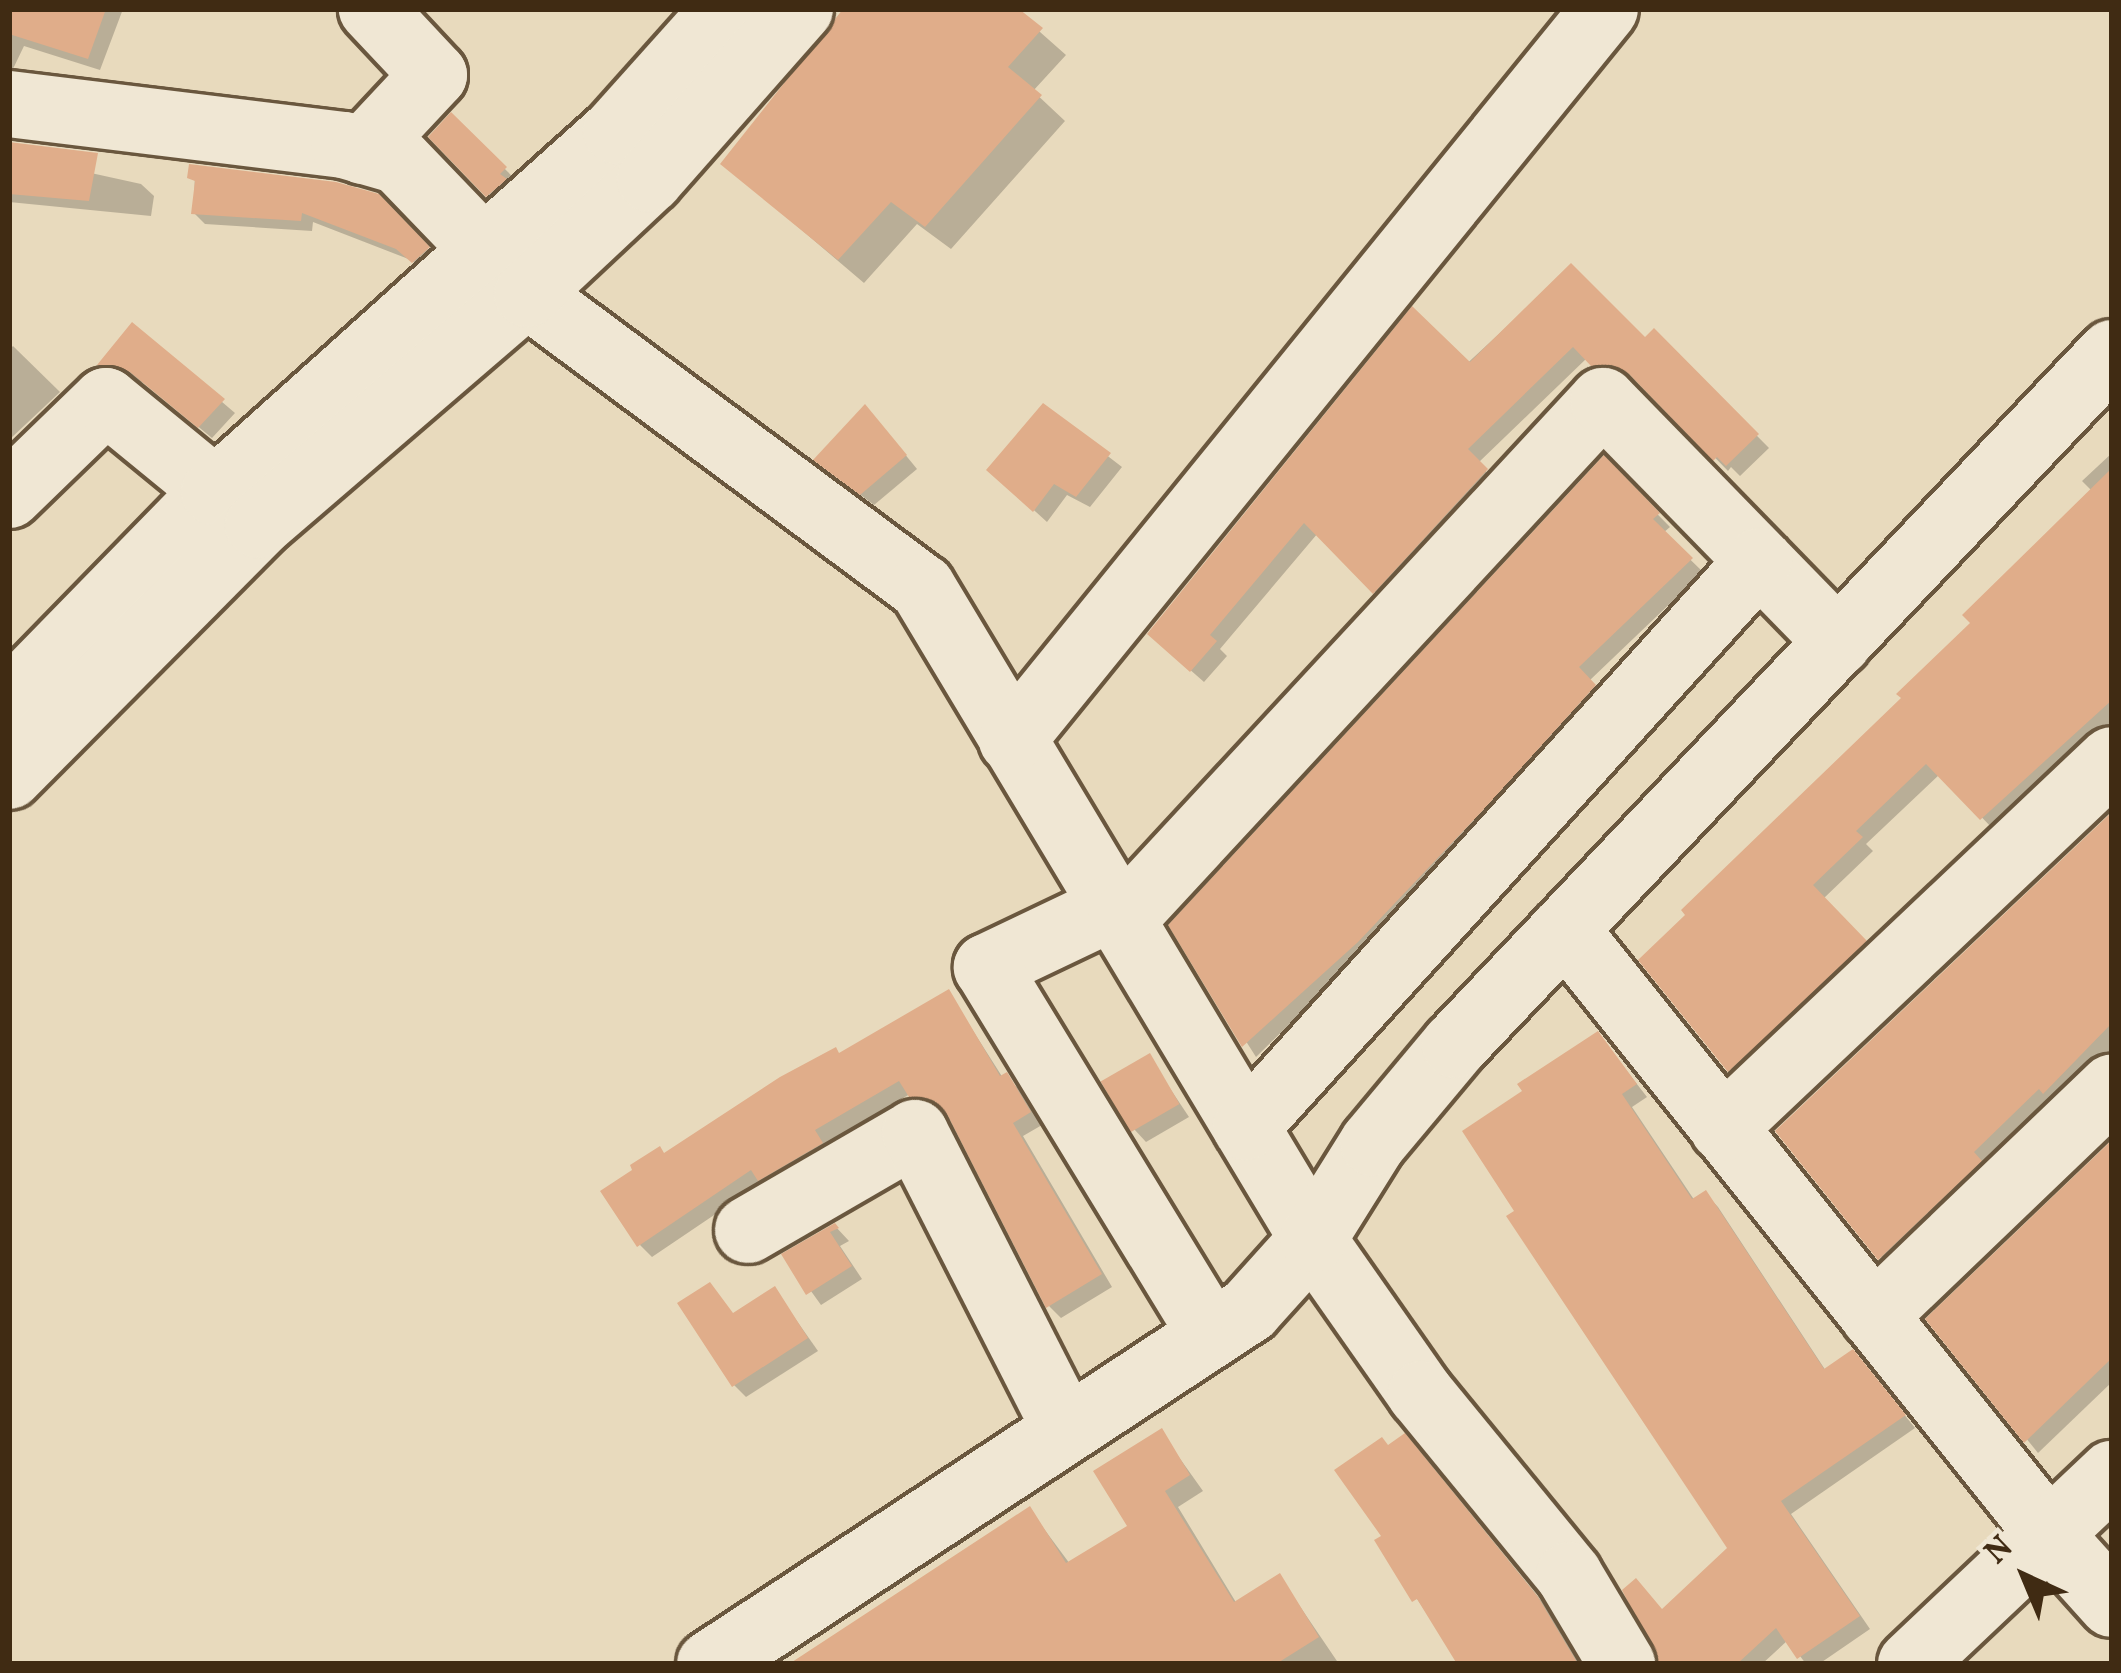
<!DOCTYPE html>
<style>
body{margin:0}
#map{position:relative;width:2121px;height:1673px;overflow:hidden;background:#e8dabd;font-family:Vollkorn,serif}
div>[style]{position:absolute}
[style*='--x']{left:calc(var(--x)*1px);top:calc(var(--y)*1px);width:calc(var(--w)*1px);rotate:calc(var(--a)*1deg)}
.shadow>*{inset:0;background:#0003}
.building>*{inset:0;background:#e0ad8a;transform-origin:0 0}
.roads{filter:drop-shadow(3px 0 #6a573e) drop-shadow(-3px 0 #6a573e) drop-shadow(0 3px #6a573e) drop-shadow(0 -3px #6a573e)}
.minor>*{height:66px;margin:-33px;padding:0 33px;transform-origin:33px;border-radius:33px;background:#f0e7d4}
span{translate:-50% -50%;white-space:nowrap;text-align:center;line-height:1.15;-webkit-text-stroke:9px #f0e7d4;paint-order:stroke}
.frame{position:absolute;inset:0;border:12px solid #402b13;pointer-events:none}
.north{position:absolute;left:1965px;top:1517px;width:120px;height:120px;-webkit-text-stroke:9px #f0e7d4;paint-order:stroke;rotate:316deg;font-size:33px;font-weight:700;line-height:48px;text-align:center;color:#402b13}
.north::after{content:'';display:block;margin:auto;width:42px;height:54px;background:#402b13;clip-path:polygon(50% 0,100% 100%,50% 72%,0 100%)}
</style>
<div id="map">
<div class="shadow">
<div style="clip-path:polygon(9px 9px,123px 9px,100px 70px,24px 46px,11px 73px)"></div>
<div style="clip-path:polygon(847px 9px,1014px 9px,1066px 55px,1033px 91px,1065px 121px,951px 249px,917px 224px,864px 283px,724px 164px)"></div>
<div style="clip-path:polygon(451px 116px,517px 181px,500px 207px,432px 137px)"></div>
<div style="clip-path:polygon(9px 155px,141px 184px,154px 196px,151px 216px,9px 202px)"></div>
<div style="clip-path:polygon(195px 168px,377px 197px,439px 261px,426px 273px,411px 260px,313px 222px,312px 231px,205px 224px,194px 213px)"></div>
<div style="clip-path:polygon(1571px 267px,1645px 341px,1654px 332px,1769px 448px,1740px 476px,1731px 467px,1728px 471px,1645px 386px,1626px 376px,1606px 377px,1587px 358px,1478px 463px,1498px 484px,1387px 604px,1318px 533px,1220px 649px,1227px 656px,1204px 682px,1163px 646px)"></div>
<div style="clip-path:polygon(133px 326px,235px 413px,212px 438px,145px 383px,112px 376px,101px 365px)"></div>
<div style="clip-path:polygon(13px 346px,60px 392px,9px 440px,9px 350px)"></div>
<div style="clip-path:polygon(1044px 407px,1122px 467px,1090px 507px,1067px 495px,1047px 522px,1003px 482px)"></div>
<div style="clip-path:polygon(877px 420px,917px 469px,874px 505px,830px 472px)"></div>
<div style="clip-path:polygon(2112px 453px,2112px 723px,1994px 830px,1940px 774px,1866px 844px,1873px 851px,1823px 899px,1876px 954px,1742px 1082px,1642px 961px,1905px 698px,2092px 491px,2082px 481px)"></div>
<div style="clip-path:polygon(1604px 460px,1670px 527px,1663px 533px,1703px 572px,1589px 681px,1607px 699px,1313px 1009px,1309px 1005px,1256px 1057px,1172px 925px)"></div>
<div style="clip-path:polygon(2112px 818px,2112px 1050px,1892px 1270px,1779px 1131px)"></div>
<div style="clip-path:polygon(949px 993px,1003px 1078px,1019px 1088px,1042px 1125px,1023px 1136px,1112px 1287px,1061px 1318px,1049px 1306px,949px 1112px,924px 1109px,910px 1094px,825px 1144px,833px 1156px,773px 1191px,763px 1182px,652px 1257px,640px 1245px,665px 1156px)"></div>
<div style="clip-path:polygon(1598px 1034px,1647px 1097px,1632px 1107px,1695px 1201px,1706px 1194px,1718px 1207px,1826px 1371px,1865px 1366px,1915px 1428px,1791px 1514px,1870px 1629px,1819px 1664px,1806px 1664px,1788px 1640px,1762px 1664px,1659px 1664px,1663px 1612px,1731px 1549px,1518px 1212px,1526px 1092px)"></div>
<div style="clip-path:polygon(1149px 1057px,1189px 1117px,1146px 1142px,1134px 1129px)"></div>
<div style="clip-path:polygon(2112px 1167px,2112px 1382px,2038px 1453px,1929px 1319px)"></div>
<div style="clip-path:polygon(835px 1226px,849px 1241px,840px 1246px,862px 1279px,821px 1305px,785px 1255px)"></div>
<div style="clip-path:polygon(775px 1290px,818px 1351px,746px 1397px,734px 1385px,734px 1316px)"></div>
<div style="clip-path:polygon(1161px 1432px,1203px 1491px,1178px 1507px,1237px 1604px,1280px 1577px,1339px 1664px,794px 1664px,1030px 1510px,1070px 1564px,1131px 1527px)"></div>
<div style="clip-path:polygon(1389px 1448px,1420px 1452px,1553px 1615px,1584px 1664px,1461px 1664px,1378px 1541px,1385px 1537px)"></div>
</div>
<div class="building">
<div style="clip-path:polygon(9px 9px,106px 9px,88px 59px,9px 34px)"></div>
<div style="clip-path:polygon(843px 9px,1019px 9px,1043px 28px,1008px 67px,1042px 95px,925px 227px,891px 202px,838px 260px,720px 164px)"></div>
<div style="clip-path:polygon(451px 112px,507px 167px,500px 174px,507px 179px,486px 197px,428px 137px)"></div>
<div style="clip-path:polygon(9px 142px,98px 153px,89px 201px,9px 194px)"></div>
<div style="clip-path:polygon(189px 164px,336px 182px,379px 194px,430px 247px,412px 263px,396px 249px,302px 213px,301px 221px,191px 214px,195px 181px,187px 178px)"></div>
<div style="clip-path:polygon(1571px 263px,1645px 337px,1654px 328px,1759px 434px,1726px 466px,1717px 457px,1713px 461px,1629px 374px,1611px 365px,1591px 366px,1573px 347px,1468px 449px,1488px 469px,1373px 594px,1304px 523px,1210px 635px,1217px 641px,1190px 672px,1147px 634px,1412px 306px,1470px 362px)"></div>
<div style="clip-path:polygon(132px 322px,225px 399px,198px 428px,130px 372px,97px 365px)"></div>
<div style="clip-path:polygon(1043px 403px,1111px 453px,1076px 497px,1054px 484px,1033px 512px,986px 470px)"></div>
<div style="clip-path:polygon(865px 404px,907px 455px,860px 495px,813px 460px)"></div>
<div style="clip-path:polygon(1604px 455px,1660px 513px,1653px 519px,1693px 558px,1579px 667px,1596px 685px,1485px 808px,1358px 942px,1242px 1047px,1168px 925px)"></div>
<div style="clip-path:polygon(2112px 468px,2112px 700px,1980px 820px,1926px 764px,1856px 831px,1863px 837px,1813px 885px,1867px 941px,1728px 1072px,1638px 960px,1685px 915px,1681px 910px,1901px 698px,1896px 694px,1970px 623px,1962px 615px)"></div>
<div style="clip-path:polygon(2112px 812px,2112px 1023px,2043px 1094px,2039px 1089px,1974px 1152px,1982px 1161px,1878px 1260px,1775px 1131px)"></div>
<div style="clip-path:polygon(949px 989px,1000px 1076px,1007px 1072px,1031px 1112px,1013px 1123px,1102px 1274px,1046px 1308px,948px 1116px,934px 1101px,909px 1097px,899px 1081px,815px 1130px,823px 1143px,758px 1181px,751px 1170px,637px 1247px,600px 1191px,632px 1170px,630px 1165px,660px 1146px,664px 1153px,780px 1077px,836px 1047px,839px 1053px)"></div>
<div style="clip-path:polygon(1598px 1031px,1637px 1084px,1622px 1094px,1692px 1199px,1706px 1190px,1824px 1369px,1853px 1349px,1906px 1415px,1781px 1501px,1860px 1616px,1797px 1659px,1776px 1628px,1737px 1664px,1659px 1664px,1622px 1590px,1636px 1578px,1662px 1609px,1727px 1548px,1506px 1216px,1514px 1211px,1462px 1131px,1522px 1091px,1517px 1084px)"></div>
<div style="left:1150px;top:1053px;width:59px;height:57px;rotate:60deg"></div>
<div style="clip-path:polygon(2112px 1140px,2112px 1358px,2024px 1443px,1925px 1319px)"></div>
<div style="clip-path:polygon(835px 1223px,839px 1228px,830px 1232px,852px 1266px,806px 1295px,781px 1254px)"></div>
<div style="clip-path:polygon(710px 1282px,733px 1313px,775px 1286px,808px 1338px,732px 1387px,677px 1303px)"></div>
<div style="clip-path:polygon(1162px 1428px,1190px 1475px,1165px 1491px,1234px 1602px,1280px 1573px,1319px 1637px,1276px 1664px,789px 1664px,1030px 1506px,1066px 1563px,1127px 1526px,1093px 1471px)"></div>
<div style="clip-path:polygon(1405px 1433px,1538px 1597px,1578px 1664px,1457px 1664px,1417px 1599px,1412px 1602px,1374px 1540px,1381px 1536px,1334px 1470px,1382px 1437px,1388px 1445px)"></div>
</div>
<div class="roads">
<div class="minor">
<div style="--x:9;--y:104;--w:337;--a:7"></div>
<div style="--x:344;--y:145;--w:57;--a:16.2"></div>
<div style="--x:399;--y:161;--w:185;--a:46.1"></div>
<div style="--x:527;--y:294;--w:492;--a:36.6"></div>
<div style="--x:922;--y:587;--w:770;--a:59.04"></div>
<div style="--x:1318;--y:1247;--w:179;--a:55"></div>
<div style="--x:1421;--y:1394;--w:234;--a:50.7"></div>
<div style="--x:1569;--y:1575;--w:104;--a:59.2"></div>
<div style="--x:363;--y:151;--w:104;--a:-46.9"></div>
<div style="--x:434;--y:75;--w:91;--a:-133.2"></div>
<div style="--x:9;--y:495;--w:135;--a:-44.1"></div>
<div style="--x:106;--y:401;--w:185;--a:39.3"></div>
<div style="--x:9;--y:702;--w:293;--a:-45.7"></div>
<div style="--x:214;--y:492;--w:540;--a:-41.92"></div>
<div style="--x:616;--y:131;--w:164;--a:-48.2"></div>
<div style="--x:1012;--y:740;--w:941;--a:-50.95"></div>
<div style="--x:9;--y:776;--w:354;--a:-45.2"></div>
<div style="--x:258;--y:525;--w:355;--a:-40.7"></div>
<div style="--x:527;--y:294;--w:168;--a:-43.1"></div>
<div style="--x:650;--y:179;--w:227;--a:-48.6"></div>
<div style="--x:1113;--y:907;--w:140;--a:154.5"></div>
<div style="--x:987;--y:967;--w:430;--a:58.6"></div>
<div style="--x:1121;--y:921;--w:709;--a:-47.17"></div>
<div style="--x:1603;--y:401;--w:337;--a:45.7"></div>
<div style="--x:1565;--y:929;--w:775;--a:51.34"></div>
<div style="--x:2049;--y:1534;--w:94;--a:48"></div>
<div style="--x:1246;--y:1127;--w:764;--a:-47.81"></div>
<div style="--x:1723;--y:1128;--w:535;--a:-43.41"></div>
<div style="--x:748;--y:1230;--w:193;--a:-30.1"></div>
<div style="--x:915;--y:1133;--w:332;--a:63"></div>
<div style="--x:1874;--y:1316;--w:330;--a:-43.8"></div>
<div style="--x:710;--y:1664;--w:645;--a:-33.3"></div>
<div style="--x:1249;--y:1310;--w:96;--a:-48"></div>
<div style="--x:1313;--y:1239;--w:113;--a:-58"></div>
<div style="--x:1373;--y:1143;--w:128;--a:-50.1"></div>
<div style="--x:1455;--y:1045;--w:954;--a:-46.49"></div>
<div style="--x:1911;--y:1664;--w:277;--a:-43.4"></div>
</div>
</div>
<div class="frame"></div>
<div class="north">N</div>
</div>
